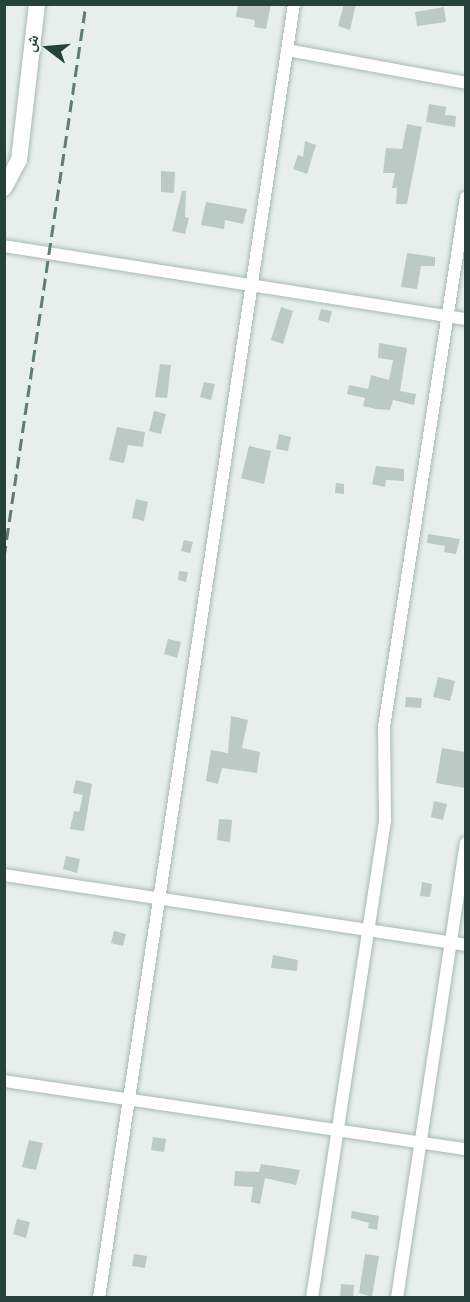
<!DOCTYPE html>
<html>
<head>
<meta charset="utf-8">
<style>
	body { margin:0 }
	#map { position:relative; width:470px; height:1302px; overflow:hidden; background:#e6efeb; font-family:"PT Sans","Noto Naskh Arabic",sans-serif }
	div>[style] { position:absolute }
	.building>* { inset:0; background:#bbcac4 }
	.roads { filter:drop-shadow(0 0 2px #a8b8b2) drop-shadow(0 0 2px #a8b8b2) }
	.street>* { height:12px; margin:-6px; padding:0 6px; transform-origin:6px; border-radius:6px; background:#fff }
	.secondary>* { height:16px; margin:-8px; padding:0 8px; transform-origin:8px; border-radius:8px; background:#fff }
	.rail>* { height:3px; margin-top:-1.5px; transform-origin:0; background:repeating-linear-gradient(90deg,#5f7d75 0 12px,transparent 0 18px) }
	span { translate:-50% -50%; white-space:nowrap; text-align:center; line-height:1.15; -webkit-text-stroke:4.5px #f7fbf9; paint-order:stroke }
	.frame { position:absolute; inset:0; border:6px solid #24423a; pointer-events:none }
	.north { position:absolute; left:18px; top:18px; width:60px; height:60px; -webkit-text-stroke:4px #f7fbf9; paint-order:stroke; rotate:286deg; font-size:16px; font-weight:700; line-height:24px; text-align:center; color:#24423a }
	.north::after { content:''; display:block; margin:auto; width:21px; height:27px; background:#24423a; clip-path:polygon(50% 0,100% 100%,50% 72%,0 100%) }
</style>
</head>
<body>
<div id="map">
	<div class="building">
		<div style="clip-path:polygon(238px 4px,271px 4px,266px 29px,254px 27px,255px 20px,236px 17px)"></div>
		<div style="clip-path:polygon(344px 4px,356px 4px,350px 30px,338px 26px)"></div>
		<div style="clip-path:polygon(444px 7px,446px 22px,417px 26px,415px 12px)"></div>
		<div style="clip-path:polygon(429px 104px,446px 107px,445px 115px,456px 116px,455px 127px,426px 122px)"></div>
		<div style="clip-path:polygon(407px 124px,422px 127px,407px 204px,396px 204px,397px 188px,392px 188px,395px 173px,383px 173px,386px 148px,402px 149px)"></div>
		<div style="clip-path:polygon(305px 141px,316px 145px,307px 174px,293px 169px,298px 155px,303px 157px)"></div>
		<div style="clip-path:polygon(161px 171px,175px 172px,174px 193px,161px 192px)"></div>
		<div style="clip-path:polygon(182px 191px,186px 191px,185px 217px,189px 218px,185px 234px,172px 231px)"></div>
		<div style="clip-path:polygon(206px 202px,247px 209px,243px 224px,225px 220px,224px 229px,201px 225px)"></div>
		<div style="clip-path:polygon(407px 253px,435px 257px,435px 266px,421px 266px,417px 289px,401px 287px)"></div>
		<div style="clip-path:polygon(281px 307px,293px 311px,283px 344px,271px 340px)"></div>
		<div style="clip-path:polygon(321px 309px,332px 311px,329px 323px,318px 320px)"></div>
		<div style="clip-path:polygon(379px 343px,407px 348px,400px 391px,416px 394px,414px 405px,393px 400px,390px 410px,376px 409px,363px 406px,365px 398px,347px 394px,349px 385px,368px 389px,371px 375px,389px 380px,393px 360px,378px 358px)"></div>
		<div style="clip-path:polygon(160px 364px,171px 365px,167px 398px,155px 397px)"></div>
		<div style="clip-path:polygon(204px 382px,215px 384px,211px 400px,200px 397px)"></div>
		<div style="clip-path:polygon(154px 411px,166px 414px,161px 434px,149px 431px)"></div>
		<div style="clip-path:polygon(117px 427px,145px 432px,143px 447px,128px 445px,124px 463px,109px 460px)"></div>
		<div style="clip-path:polygon(279px 434px,291px 437px,288px 451px,276px 449px)"></div>
		<div style="clip-path:polygon(249px 446px,271px 451px,264px 484px,241px 478px)"></div>
		<div style="clip-path:polygon(376px 466px,404px 469px,404px 481px,386px 480px,385px 487px,372px 484px)"></div>
		<div style="clip-path:polygon(336px 483px,344px 484px,344px 494px,335px 493px)"></div>
		<div style="clip-path:polygon(136px 499px,148px 502px,144px 521px,132px 518px)"></div>
		<div style="clip-path:polygon(428px 534px,460px 539px,456px 554px,444px 552px,445px 546px,427px 543px)"></div>
		<div style="clip-path:polygon(184px 540px,193px 542px,190px 553px,181px 551px)"></div>
		<div style="clip-path:polygon(179px 571px,188px 572px,186px 582px,178px 580px)"></div>
		<div style="clip-path:polygon(168px 639px,181px 642px,177px 658px,164px 654px)"></div>
		<div style="clip-path:polygon(438px 677px,455px 681px,450px 701px,433px 697px)"></div>
		<div style="clip-path:polygon(406px 697px,422px 698px,421px 708px,405px 707px)"></div>
		<div style="clip-path:polygon(231px 716px,248px 720px,242px 748px,260px 752px,257px 773px,222px 768px,218px 784px,206px 781px,211px 750px,228px 753px)"></div>
		<div style="clip-path:polygon(442px 748px,465px 752px,465px 788px,436px 783px)"></div>
		<div style="clip-path:polygon(76px 780px,92px 784px,84px 831px,70px 829px,74px 811px,79px 812px,83px 795px,73px 793px)"></div>
		<div style="clip-path:polygon(434px 801px,447px 804px,443px 820px,431px 817px)"></div>
		<div style="clip-path:polygon(219px 819px,232px 820px,230px 842px,217px 840px)"></div>
		<div style="clip-path:polygon(66px 856px,80px 859px,77px 873px,63px 869px)"></div>
		<div style="clip-path:polygon(422px 882px,432px 884px,430px 897px,420px 896px)"></div>
		<div style="clip-path:polygon(114px 931px,126px 934px,123px 946px,111px 943px)"></div>
		<div style="clip-path:polygon(273px 955px,298px 960px,297px 971px,271px 968px)"></div>
		<div style="clip-path:polygon(153px 1137px,166px 1139px,164px 1152px,151px 1150px)"></div>
		<div style="clip-path:polygon(29px 1140px,43px 1143px,36px 1170px,22px 1167px)"></div>
		<div style="clip-path:polygon(261px 1164px,300px 1170px,296px 1185px,265px 1178px,260px 1204px,251px 1202px,253px 1187px,234px 1186px,235px 1171px,259px 1172px)"></div>
		<div style="clip-path:polygon(352px 1211px,379px 1216px,377px 1230px,368px 1228px,369px 1223px,351px 1218px)"></div>
		<div style="clip-path:polygon(17px 1219px,30px 1222px,26px 1238px,13px 1234px)"></div>
		<div style="clip-path:polygon(134px 1254px,147px 1256px,145px 1268px,132px 1266px)"></div>
		<div style="clip-path:polygon(365px 1254px,379px 1256px,372px 1297px,359px 1293px)"></div>
		<div style="clip-path:polygon(341px 1284px,354px 1285px,353px 1298px,340px 1298px)"></div>
	</div>
	<div class="roads">
		<div class="street">
			<div style="left:287px;top:50px;width:182px;rotate:10.4deg"></div>
			<div style="left:4px;top:246px;width:468px;rotate:9deg"></div>
			<div style="left:4px;top:875px;width:467px;rotate:8.6deg"></div>
			<div style="left:4px;top:1081px;width:467px;rotate:8.4deg"></div>
			<div style="left:99px;top:1298px;width:1309px;rotate:-81.43deg"></div>
			<div style="left:312px;top:1298px;width:484px;rotate:-81.3deg"></div>
			<div style="left:385px;top:820px;width:93px;rotate:-90.6deg"></div>
			<div style="left:384px;top:727px;width:536px;rotate:-81.21deg"></div>
			<div style="left:397px;top:1298px;width:460px;rotate:-81.4deg"></div>
		</div>
		<div class="secondary">
			<div style="left:4px;top:188px;width:32px;rotate:-62deg"></div>
			<div style="left:19px;top:160px;width:157px;rotate:-83.4deg"></div>
		</div>
	</div>
	<div class="rail">
		<div style="left:4px;top:557px;width:559px;rotate:-81.57deg"></div>
	</div>
	<div class="frame"></div>
	<div class="north">ش</div>
</div>
</body>
</html>
